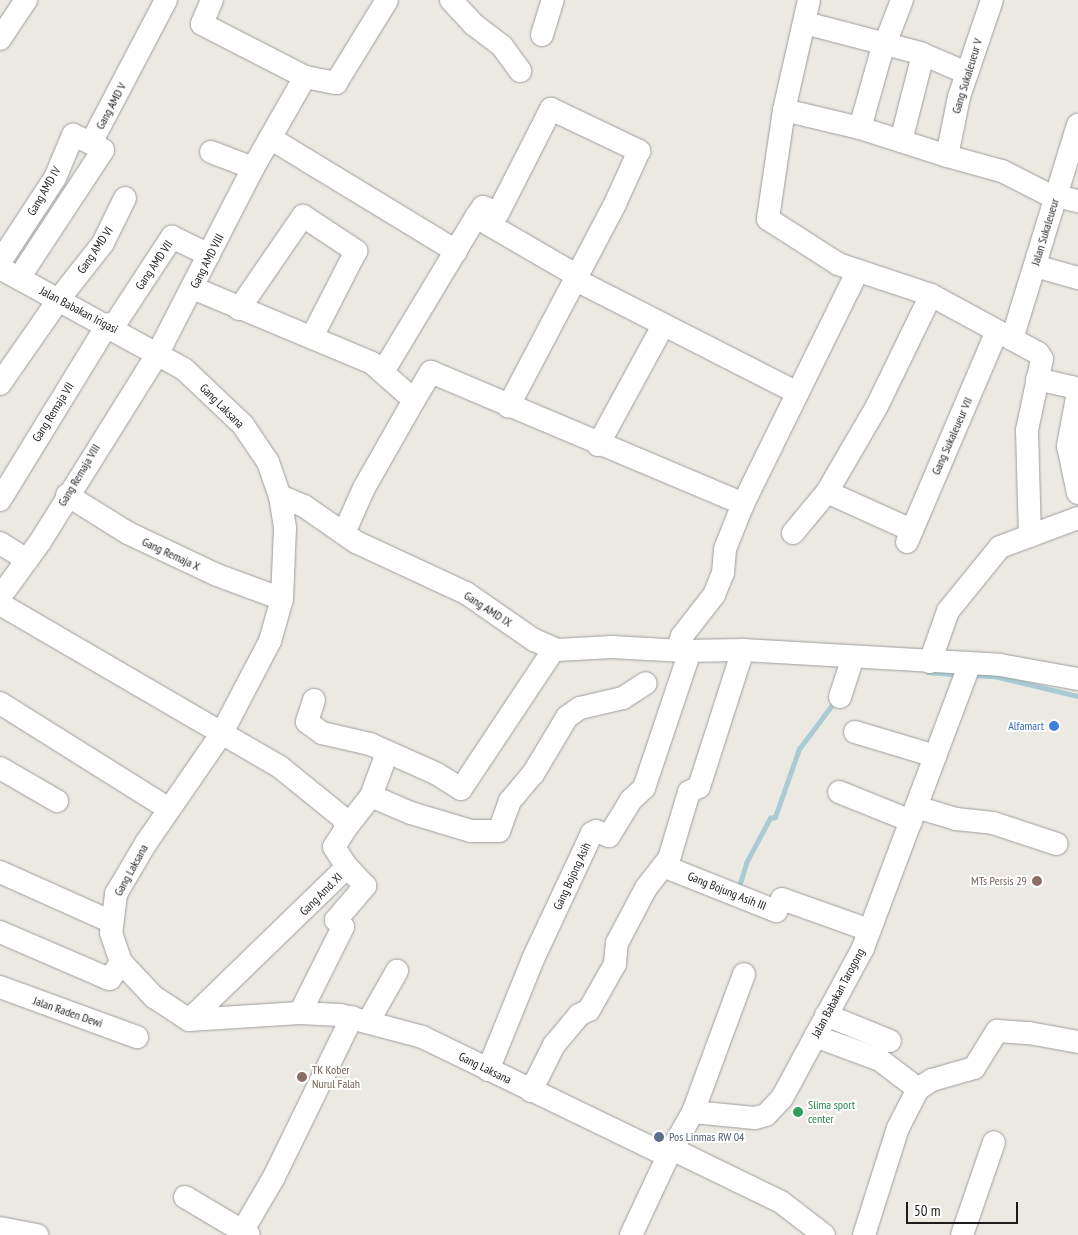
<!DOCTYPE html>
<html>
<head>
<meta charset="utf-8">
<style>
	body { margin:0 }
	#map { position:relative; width:1078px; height:1235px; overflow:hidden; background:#ece9e3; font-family:"PT Sans Narrow",sans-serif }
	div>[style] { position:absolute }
	.stream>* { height:4.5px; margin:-2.25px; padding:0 2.25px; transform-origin:2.25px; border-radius:2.25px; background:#a8cbd4 }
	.roads { filter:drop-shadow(0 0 1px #9d9d9d) drop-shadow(0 0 1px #9d9d9d) }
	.minor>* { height:22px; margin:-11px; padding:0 11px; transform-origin:11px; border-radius:11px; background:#fff }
	.dots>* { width:14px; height:14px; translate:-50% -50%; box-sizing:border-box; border:2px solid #fff; border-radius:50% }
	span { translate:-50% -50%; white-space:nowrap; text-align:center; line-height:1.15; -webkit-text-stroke:4px #fff; paint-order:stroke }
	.street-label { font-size:12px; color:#1c1c1c }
	.shop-label { font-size:12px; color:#366cbe }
	.right { translate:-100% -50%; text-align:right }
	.education-label { font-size:12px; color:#785e54 }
	.left { translate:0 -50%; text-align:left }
	.leisure-label { font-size:12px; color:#27864d }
	.service-label { font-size:12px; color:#4e5e75 }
	.scale { position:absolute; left:906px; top:1202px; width:112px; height:22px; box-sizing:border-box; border:2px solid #1c1c1c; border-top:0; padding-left:6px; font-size:15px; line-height:18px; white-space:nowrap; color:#1c1c1c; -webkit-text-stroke:4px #fff; paint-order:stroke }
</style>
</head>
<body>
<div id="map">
	<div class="stream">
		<div style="left:928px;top:672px;width:32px;rotate:5deg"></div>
		<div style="left:972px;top:675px;width:22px;rotate:3deg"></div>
		<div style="left:994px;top:676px;width:86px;rotate:13.4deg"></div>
		<div style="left:738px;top:890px;width:28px;rotate:-73deg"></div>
		<div style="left:746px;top:863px;width:51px;rotate:-61.9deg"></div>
		<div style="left:770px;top:818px;width:5px;rotate:-11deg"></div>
		<div style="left:775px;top:817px;width:72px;rotate:-70.6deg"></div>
		<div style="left:799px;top:749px;width:60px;rotate:-53.1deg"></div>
	</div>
	<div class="roads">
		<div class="minor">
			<div style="left:212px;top:0;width:26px;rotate:113deg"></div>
			<div style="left:202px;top:24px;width:116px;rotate:27.2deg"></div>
			<div style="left:451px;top:0;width:33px;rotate:47deg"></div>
			<div style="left:473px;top:24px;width:36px;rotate:37deg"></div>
			<div style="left:502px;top:46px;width:31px;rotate:54deg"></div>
			<div style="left:809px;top:0;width:113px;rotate:102.8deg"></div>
			<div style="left:784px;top:110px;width:110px;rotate:98.4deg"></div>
			<div style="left:768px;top:219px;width:83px;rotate:32.7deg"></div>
			<div style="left:838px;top:264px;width:98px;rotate:18.4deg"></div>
			<div style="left:931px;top:295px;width:122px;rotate:28.5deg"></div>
			<div style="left:1038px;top:353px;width:7px;rotate:56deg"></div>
			<div style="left:1042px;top:359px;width:73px;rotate:101.9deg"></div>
			<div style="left:1027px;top:430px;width:106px;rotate:88.4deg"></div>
			<div style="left:992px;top:0;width:102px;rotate:108.8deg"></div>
			<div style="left:959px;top:97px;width:60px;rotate:101.5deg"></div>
			<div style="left:947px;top:156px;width:57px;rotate:15.3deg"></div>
			<div style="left:1002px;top:171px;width:59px;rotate:27deg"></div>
			<div style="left:805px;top:23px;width:119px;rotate:14.6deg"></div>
			<div style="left:920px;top:53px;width:51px;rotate:23.1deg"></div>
			<div style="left:542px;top:35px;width:37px;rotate:-73deg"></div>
			<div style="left:0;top:39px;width:47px;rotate:-56.3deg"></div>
			<div style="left:784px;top:110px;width:78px;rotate:13.3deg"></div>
			<div style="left:860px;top:128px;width:74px;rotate:-74.3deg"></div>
			<div style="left:880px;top:57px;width:61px;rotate:-68.9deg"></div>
			<div style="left:860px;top:128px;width:91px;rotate:17.8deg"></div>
			<div style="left:270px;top:138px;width:218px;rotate:31.3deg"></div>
			<div style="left:901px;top:141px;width:89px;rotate:-75.7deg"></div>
			<div style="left:211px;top:152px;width:45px;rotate:20.9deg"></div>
			<div style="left:1056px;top:196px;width:23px;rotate:13deg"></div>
			<div style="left:476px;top:217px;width:12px;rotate:-55deg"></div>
			<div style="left:483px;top:207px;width:16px;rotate:22deg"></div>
			<div style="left:498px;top:213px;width:117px;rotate:-63deg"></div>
			<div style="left:551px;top:109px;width:98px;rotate:25.5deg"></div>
			<div style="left:639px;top:151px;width:58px;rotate:114.4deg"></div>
			<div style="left:615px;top:204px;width:229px;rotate:117.8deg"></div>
			<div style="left:0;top:262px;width:100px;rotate:-56.8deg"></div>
			<div style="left:55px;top:178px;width:47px;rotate:-67.3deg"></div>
			<div style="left:73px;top:135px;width:20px;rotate:24deg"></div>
			<div style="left:1035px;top:266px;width:45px;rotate:15.6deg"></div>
			<div style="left:0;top:268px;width:210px;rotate:28.8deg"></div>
			<div style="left:184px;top:369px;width:81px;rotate:43.5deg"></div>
			<div style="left:243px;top:425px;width:45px;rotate:56deg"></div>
			<div style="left:268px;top:462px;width:36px;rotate:71deg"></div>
			<div style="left:280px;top:496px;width:32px;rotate:81deg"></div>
			<div style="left:285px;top:528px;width:71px;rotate:92.4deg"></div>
			<div style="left:282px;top:599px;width:44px;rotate:105.9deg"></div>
			<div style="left:270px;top:641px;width:104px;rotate:117.6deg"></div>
			<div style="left:222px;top:733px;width:134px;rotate:124.6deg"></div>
			<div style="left:146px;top:843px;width:59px;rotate:120.5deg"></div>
			<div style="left:116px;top:894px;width:39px;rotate:97deg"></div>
			<div style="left:111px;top:933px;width:31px;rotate:71deg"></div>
			<div style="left:121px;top:962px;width:48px;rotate:46.7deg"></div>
			<div style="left:154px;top:997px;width:42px;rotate:33.3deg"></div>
			<div style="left:189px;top:1020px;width:111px;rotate:-3.6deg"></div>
			<div style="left:300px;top:1013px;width:40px;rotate:2.9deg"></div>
			<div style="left:340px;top:1015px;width:85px;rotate:15deg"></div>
			<div style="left:422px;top:1037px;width:273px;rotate:25.8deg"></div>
			<div style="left:19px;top:278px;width:153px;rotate:-56.7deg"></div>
			<div style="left:103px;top:150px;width:14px;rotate:-150deg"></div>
			<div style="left:91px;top:143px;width:161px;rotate:-62.3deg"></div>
			<div style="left:574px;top:279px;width:251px;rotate:27deg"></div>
			<div style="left:193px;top:288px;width:194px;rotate:22.7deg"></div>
			<div style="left:372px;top:363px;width:56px;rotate:41.4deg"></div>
			<div style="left:414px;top:400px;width:101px;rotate:119.6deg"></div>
			<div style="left:364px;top:488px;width:49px;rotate:114deg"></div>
			<div style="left:239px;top:309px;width:113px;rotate:-55.5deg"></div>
			<div style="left:303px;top:216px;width:64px;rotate:33.4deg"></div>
			<div style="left:356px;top:251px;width:97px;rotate:117.1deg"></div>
			<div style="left:113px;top:327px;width:108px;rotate:-56.8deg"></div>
			<div style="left:172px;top:237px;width:41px;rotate:25.9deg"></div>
			<div style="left:1012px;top:339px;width:224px;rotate:-72.9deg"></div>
			<div style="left:384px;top:370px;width:179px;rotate:-59deg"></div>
			<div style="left:476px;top:217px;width:116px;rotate:30.1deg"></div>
			<div style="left:1037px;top:379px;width:36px;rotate:13deg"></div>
			<div style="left:1072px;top:387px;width:8px;rotate:40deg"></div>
			<div style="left:1078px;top:392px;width:55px;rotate:100.5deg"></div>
			<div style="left:1068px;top:446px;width:48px;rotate:78deg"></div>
			<div style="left:0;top:384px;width:103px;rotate:-55.2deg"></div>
			<div style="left:59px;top:299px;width:71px;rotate:-51.8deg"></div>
			<div style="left:103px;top:243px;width:50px;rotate:-63.9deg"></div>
			<div style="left:414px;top:400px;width:33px;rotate:-59deg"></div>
			<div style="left:431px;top:372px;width:339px;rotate:22.9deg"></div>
			<div style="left:598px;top:445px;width:136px;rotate:-61.4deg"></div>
			<div style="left:827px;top:492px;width:92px;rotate:24.3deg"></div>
			<div style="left:67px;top:495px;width:72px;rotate:31.9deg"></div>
			<div style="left:128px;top:533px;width:98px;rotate:25.3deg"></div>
			<div style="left:217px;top:575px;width:69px;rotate:20.3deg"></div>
			<div style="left:280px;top:496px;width:26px;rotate:23deg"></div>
			<div style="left:304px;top:506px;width:63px;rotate:34.7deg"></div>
			<div style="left:356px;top:542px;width:121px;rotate:24.9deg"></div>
			<div style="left:466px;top:593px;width:83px;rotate:34.7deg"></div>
			<div style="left:534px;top:640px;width:25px;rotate:23deg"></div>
			<div style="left:557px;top:650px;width:55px;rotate:-3.1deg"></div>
			<div style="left:612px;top:647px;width:71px;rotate:3.2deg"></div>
			<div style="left:683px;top:651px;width:60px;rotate:-1deg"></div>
			<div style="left:743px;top:650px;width:257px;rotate:3.3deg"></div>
			<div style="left:1000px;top:665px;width:79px;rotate:10.2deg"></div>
			<div style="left:0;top:500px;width:206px;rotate:-58.5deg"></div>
			<div style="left:793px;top:533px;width:53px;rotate:-50.3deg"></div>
			<div style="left:827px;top:492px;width:99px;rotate:-59.8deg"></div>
			<div style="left:877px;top:406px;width:123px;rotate:-64.1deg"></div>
			<div style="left:907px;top:542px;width:229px;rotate:-66.9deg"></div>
			<div style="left:0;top:543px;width:32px;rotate:32deg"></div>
			<div style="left:0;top:597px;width:68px;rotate:-54deg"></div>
			<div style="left:40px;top:542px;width:223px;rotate:-58deg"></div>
			<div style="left:158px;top:353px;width:208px;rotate:-62.8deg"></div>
			<div style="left:253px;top:168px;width:105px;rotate:-60.3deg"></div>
			<div style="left:305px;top:77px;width:32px;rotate:11deg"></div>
			<div style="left:336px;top:83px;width:97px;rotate:-58.4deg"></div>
			<div style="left:0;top:604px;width:324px;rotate:30.2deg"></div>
			<div style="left:280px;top:767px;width:81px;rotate:39deg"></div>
			<div style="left:343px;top:818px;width:10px;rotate:73deg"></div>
			<div style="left:346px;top:828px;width:22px;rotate:122deg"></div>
			<div style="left:334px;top:847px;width:24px;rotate:57deg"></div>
			<div style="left:347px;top:867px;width:220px;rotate:135.9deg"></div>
			<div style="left:677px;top:650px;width:15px;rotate:-70deg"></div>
			<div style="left:682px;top:636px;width:52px;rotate:-52deg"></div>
			<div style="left:714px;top:595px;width:24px;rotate:-68deg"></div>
			<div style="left:723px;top:573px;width:24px;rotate:-85deg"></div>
			<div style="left:725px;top:549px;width:48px;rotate:-68.2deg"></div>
			<div style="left:743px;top:504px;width:258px;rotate:-63.8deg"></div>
			<div style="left:930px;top:662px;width:54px;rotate:-70.6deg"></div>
			<div style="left:948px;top:611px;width:82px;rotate:-50.9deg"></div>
			<div style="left:1000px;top:547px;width:83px;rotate:-20.4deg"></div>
			<div style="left:840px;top:697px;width:42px;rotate:-72deg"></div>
			<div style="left:314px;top:700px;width:23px;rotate:108deg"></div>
			<div style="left:307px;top:722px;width:19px;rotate:36deg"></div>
			<div style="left:322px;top:733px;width:49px;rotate:12.9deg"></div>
			<div style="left:370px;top:744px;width:73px;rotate:24.1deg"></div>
			<div style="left:437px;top:774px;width:28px;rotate:32deg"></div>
			<div style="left:461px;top:789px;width:168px;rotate:-56.4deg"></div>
			<div style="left:0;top:703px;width:199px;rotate:32.1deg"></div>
			<div style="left:855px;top:732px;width:84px;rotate:16.7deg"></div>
			<div style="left:0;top:768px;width:66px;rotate:30.1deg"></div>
			<div style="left:839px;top:792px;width:78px;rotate:21.9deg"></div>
			<div style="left:371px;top:796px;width:43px;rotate:23deg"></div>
			<div style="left:411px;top:813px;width:63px;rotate:16.7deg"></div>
			<div style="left:471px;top:831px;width:28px"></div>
			<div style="left:499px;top:831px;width:32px;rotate:-70deg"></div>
			<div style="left:510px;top:801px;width:35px;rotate:-50deg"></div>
			<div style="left:533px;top:774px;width:66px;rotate:-59.2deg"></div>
			<div style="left:567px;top:717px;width:16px;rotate:-35deg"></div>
			<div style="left:580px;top:708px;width:44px;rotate:-13.1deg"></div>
			<div style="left:623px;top:698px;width:27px;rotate:-33deg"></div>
			<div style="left:916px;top:807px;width:42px;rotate:16.7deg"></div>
			<div style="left:956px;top:819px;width:37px;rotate:6deg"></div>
			<div style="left:993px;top:823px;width:67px;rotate:18.2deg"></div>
			<div style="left:346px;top:828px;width:41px;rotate:-52deg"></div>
			<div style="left:371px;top:796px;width:46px;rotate:-69.6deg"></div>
			<div style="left:663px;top:866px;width:122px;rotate:21.7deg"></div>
			<div style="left:776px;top:911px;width:13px;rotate:-63deg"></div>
			<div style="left:782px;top:899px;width:92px;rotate:19.6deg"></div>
			<div style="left:0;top:872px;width:123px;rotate:24.1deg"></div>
			<div style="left:0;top:932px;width:116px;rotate:23.3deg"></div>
			<div style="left:107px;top:978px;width:3px;rotate:18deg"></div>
			<div style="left:110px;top:979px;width:20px;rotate:-57deg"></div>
			<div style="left:0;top:987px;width:146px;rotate:20.1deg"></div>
			<div style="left:300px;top:1013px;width:96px;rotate:-63.4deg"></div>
			<div style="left:343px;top:927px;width:10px;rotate:-135deg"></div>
			<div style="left:336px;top:920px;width:45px;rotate:-49.5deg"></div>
			<div style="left:365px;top:886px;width:26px;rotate:-133deg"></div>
			<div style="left:826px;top:1015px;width:69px;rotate:22.1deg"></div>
			<div style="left:368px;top:1022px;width:59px;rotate:-60.4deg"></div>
			<div style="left:815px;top:1036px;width:69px;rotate:20.3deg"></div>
			<div style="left:880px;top:1060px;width:48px;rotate:37.3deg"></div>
			<div style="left:488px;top:1070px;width:120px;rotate:-67.9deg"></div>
			<div style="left:533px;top:959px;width:139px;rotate:-64.9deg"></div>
			<div style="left:592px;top:833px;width:4px;rotate:-27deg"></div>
			<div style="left:596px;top:831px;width:14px;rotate:21deg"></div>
			<div style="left:609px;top:836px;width:42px;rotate:-58.6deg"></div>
			<div style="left:631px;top:800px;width:18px;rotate:-43deg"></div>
			<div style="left:644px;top:788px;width:145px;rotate:-71.4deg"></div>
			<div style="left:531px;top:1091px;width:51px;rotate:-63.4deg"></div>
			<div style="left:554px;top:1045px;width:39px;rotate:-50deg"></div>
			<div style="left:579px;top:1015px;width:11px;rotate:-27deg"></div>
			<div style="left:589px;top:1010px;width:53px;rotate:-60.5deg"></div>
			<div style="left:615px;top:964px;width:21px;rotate:-85deg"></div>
			<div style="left:617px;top:943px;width:62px;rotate:-62.2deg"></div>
			<div style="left:646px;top:888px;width:37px;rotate:-52deg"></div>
			<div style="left:669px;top:859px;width:70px;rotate:-73.4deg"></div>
			<div style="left:689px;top:792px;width:11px;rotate:-27deg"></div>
			<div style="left:699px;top:787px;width:144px;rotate:-72.2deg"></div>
			<div style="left:693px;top:1112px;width:147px;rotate:-69.7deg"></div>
			<div style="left:672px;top:1149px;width:121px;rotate:25.9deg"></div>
			<div style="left:781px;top:1202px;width:54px;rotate:37.5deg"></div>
			<div style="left:185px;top:1197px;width:74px;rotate:30.7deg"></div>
			<div style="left:0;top:1228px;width:38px;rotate:11deg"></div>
			<div style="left:243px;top:1230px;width:61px;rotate:-59.7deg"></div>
			<div style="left:274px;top:1177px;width:178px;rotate:-64deg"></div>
			<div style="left:631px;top:1235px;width:87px;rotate:-64.9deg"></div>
			<div style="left:668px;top:1156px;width:51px;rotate:-60.4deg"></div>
			<div style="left:693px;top:1112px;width:62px;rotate:5.5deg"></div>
			<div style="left:755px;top:1118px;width:11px;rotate:-15deg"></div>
			<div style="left:766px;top:1115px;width:23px;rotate:-47deg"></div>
			<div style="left:782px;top:1098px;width:170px;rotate:-61.6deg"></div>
			<div style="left:863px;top:948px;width:303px;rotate:-69.4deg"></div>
			<div style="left:864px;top:1235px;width:112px;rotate:-72.4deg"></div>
			<div style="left:898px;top:1128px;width:44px;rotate:-62.9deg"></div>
			<div style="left:918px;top:1089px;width:17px;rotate:-33deg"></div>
			<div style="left:932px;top:1080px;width:44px;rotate:-15.9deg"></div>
			<div style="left:974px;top:1068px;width:44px;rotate:-58.1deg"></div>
			<div style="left:997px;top:1031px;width:32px;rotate:4deg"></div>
			<div style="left:1029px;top:1033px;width:50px;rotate:10.4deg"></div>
			<div style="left:962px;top:1235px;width:98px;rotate:-71deg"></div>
		</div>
	</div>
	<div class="dots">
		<div style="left:1054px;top:726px;background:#3f7fe0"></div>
		<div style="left:1037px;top:881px;background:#8d6e63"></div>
		<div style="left:302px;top:1077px;background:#8d6e63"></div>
		<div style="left:798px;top:1112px;background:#2e9e5b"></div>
		<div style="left:659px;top:1137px;background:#5c6f8a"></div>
	</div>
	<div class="street-label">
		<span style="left:967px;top:76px;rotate:-73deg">Gang Sukaleueur V</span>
		<span style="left:111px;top:106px;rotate:-62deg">Gang AMD V</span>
		<span style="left:44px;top:191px;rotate:-60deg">Gang AMD IV</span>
		<span style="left:1045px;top:232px;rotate:-73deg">Jalan Sukaleueur</span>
		<span style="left:95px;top:250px;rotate:-56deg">Gang AMD VI</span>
		<span style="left:207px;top:261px;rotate:-63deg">Gang AMD VIII</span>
		<span style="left:154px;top:265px;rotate:-56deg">Gang AMD VII</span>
		<span style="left:79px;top:310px;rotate:28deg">Jalan Babakan Irigasi</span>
		<span style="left:222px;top:406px;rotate:45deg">Gang Laksana</span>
		<span style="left:53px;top:412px;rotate:-58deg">Gang Remaja VII</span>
		<span style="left:952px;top:436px;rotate:-66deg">Gang Sukaleueur VII</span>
		<span style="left:79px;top:475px;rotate:-59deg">Gang Remaja VIII</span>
		<span style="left:171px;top:554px;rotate:25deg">Gang Remaja X</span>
		<span style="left:488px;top:609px;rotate:33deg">Gang AMD IX</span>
		<span style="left:131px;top:870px;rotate:-61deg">Gang Laksana</span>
		<span style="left:572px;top:876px;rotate:-65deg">Gang Bojong Asih</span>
		<span style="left:727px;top:891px;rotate:22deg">Gang Bojung Asih III</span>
		<span style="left:321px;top:894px;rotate:-45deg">Gang Amd. XI</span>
		<span style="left:838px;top:993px;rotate:-62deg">Jalan Babakan Tarogong</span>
		<span style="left:68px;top:1012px;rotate:19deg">Jalan Raden Dewi</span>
		<span style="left:485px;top:1068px;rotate:26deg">Gang Laksana</span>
	</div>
	<div class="shop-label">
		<span class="right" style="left:1044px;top:726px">Alfamart</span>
	</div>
	<div class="education-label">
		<span class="right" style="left:1027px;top:881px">MTs Persis 29</span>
		<span class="left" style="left:312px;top:1077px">TK Kober<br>Nurul Falah</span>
	</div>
	<div class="leisure-label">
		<span class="left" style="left:808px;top:1112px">Slima sport<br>center</span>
	</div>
	<div class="service-label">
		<span class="left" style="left:669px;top:1137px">Pos Linmas RW 04</span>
	</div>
	<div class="scale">50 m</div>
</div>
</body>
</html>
